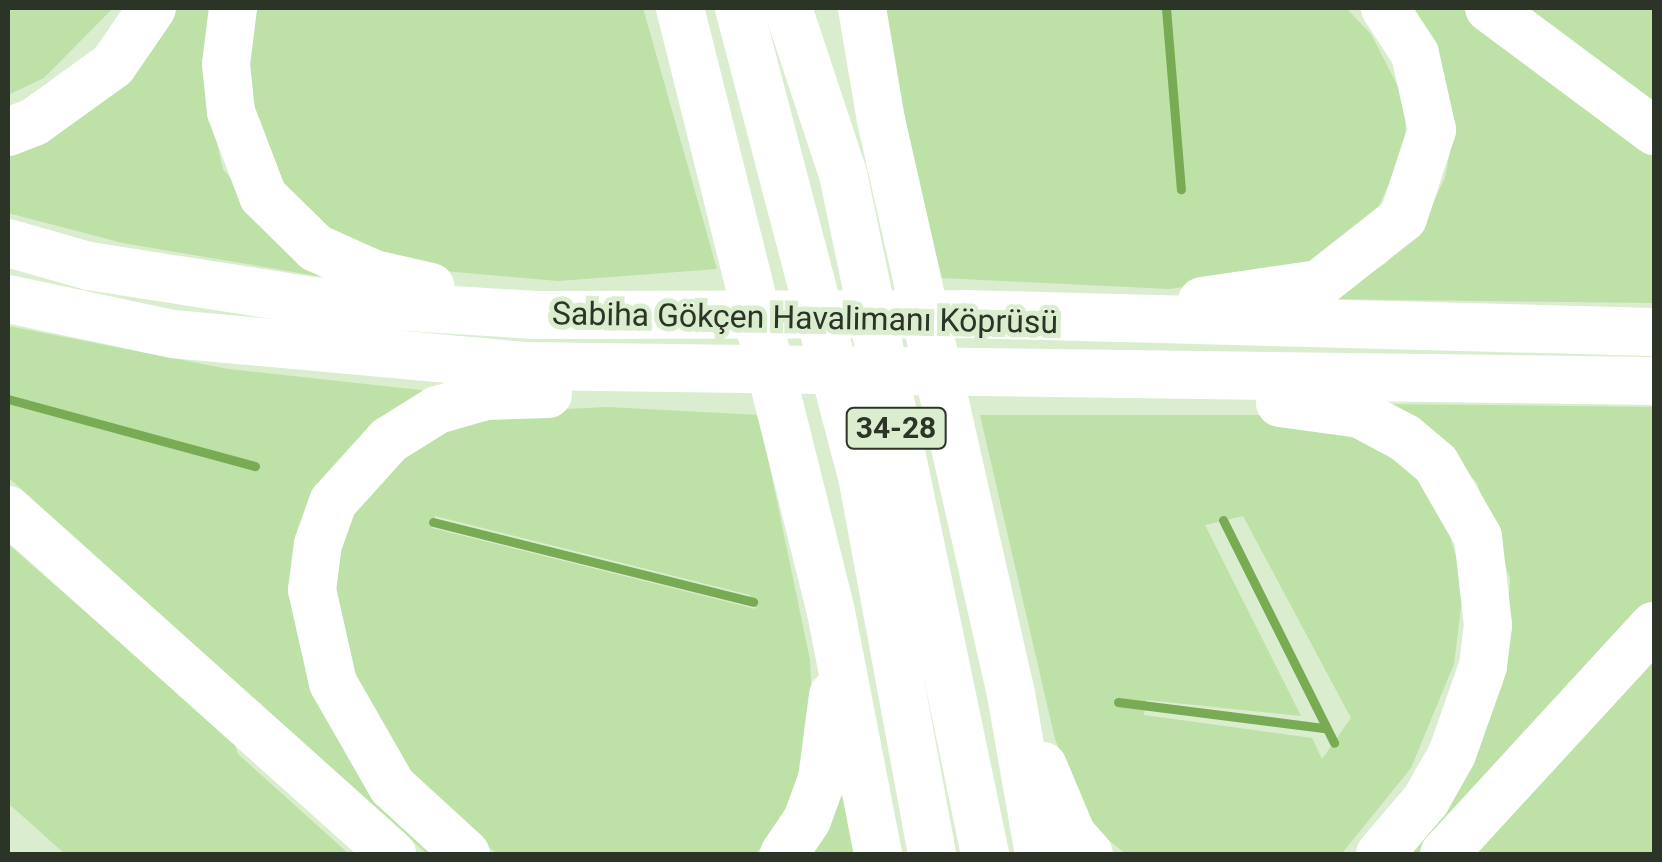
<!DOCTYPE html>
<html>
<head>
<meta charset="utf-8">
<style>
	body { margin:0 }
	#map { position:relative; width:1662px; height:862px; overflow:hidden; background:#daedce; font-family:Roboto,sans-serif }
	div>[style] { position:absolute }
	.green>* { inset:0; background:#bde1a6 }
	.stream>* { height:9px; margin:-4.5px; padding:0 4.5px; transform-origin:4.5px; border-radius:4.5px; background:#79aa54 }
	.highway>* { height:48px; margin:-24px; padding:0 24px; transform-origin:24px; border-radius:24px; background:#fff }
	span { translate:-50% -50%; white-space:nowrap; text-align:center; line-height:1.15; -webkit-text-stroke:10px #daedce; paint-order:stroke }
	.shield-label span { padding:2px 8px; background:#daedce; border:2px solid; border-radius:8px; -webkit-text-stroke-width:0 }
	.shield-label { font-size:30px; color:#2c3428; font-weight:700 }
	.street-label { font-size:32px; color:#2c3428 }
	.frame { position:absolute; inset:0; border:10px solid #2c3428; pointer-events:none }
</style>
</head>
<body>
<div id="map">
	<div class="green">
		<div style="clip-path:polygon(8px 8px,113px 8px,44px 78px,8px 95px)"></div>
		<div style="clip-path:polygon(174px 8px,214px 8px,209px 110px,223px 169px,270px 229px,323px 277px,123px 243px,8px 213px,8px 153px)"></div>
		<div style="clip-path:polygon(252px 8px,643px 8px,717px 269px,558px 281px,444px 271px,351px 248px,298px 214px,253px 149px,242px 57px)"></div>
		<div style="clip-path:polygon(881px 8px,1346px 8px,1371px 34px,1406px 102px,1405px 148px,1373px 219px,1313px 270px,1169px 289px,942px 278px,893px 92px)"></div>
		<div style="clip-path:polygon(1412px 8px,1469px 8px,1654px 147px,1654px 303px,1329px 299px,1386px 263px,1427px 217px,1445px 177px,1454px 131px,1443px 75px)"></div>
		<div style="clip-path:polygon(1518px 8px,1654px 8px,1654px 112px)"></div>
		<div style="clip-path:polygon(8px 326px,228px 369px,438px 392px,295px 584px,443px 854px,427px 854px,8px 477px)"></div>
		<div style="clip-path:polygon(1380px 404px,1654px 407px,1654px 603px,1427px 854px,1412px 854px,1461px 786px,1503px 684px,1510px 579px,1477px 483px,1433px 433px)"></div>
		<div style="clip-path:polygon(evenodd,607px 407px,759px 415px,810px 660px,814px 748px,782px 825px,755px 854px,498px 854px,444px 817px,396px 764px,349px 681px,330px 554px,369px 473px,441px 423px,486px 413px,607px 407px,435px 516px,750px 595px,756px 609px,432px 528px,435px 516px)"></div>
		<div style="clip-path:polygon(evenodd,980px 415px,1285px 415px,1342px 427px,1393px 451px,1440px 504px,1464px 583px,1454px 664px,1411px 768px,1343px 852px,1126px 854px,1092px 827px,1055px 739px,980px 415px,1243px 516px,1351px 718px,1322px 759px,1312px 738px,1144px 715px,1146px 700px,1301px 716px,1205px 525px,1243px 516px)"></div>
		<div style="clip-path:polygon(8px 544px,234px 742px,238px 754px,349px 854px,65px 854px,8px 803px)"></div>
		<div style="clip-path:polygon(1654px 650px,1654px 854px,1467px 854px)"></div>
		<div style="clip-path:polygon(845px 773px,854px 854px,807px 854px)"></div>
	</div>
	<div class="stream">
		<div style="left:1166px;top:8px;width:182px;rotate:85.3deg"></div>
		<div style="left:8px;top:399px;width:256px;rotate:15.2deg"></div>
		<div style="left:1223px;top:520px;width:249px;rotate:63.5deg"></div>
		<div style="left:433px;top:522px;width:330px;rotate:14deg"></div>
		<div style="left:1118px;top:702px;width:209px;rotate:7.2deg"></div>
	</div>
	<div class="highway">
		<div style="left:233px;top:8px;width:56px;rotate:97.1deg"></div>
		<div style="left:226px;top:64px;width:48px;rotate:84.1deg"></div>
		<div style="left:231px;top:112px;width:90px;rotate:69.1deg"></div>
		<div style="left:263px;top:196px;width:74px;rotate:44.5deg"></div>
		<div style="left:316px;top:248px;width:64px;rotate:24.1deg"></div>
		<div style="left:374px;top:274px;width:58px;rotate:12.8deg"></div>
		<div style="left:680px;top:8px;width:623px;rotate:75.96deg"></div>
		<div style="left:831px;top:612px;width:247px;rotate:79deg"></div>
		<div style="left:739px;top:8px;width:484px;rotate:75.3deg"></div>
		<div style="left:862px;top:476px;width:384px;rotate:79.5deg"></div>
		<div style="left:788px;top:8px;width:175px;rotate:71.7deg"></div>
		<div style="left:843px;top:174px;width:695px;rotate:78.2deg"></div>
		<div style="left:862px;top:8px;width:114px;rotate:80.4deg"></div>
		<div style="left:881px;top:120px;width:589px;rotate:77.24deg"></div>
		<div style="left:1011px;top:694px;width:162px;rotate:80.1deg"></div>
		<div style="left:1489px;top:8px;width:206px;rotate:36.7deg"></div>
		<div style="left:8px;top:132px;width:28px;rotate:-21deg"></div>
		<div style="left:34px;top:122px;width:97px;rotate:-35.8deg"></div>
		<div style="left:113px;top:65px;width:69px;rotate:-55.6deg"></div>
		<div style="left:8px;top:243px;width:84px;rotate:15.9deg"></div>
		<div style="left:89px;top:266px;width:226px;rotate:8.9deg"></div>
		<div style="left:312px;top:301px;width:224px;rotate:3.6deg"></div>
		<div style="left:536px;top:315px;width:428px;rotate:-0.1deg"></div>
		<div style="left:964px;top:314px;width:690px;rotate:1.49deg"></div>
		<div style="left:8px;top:299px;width:169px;rotate:12deg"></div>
		<div style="left:173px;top:334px;width:353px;rotate:5.2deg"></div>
		<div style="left:525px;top:366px;width:1129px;rotate:0.76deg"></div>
		<div style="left:1202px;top:301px;width:118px;rotate:-8.3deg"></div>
		<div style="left:1319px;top:284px;width:107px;rotate:-38.2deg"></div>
		<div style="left:1403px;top:218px;width:93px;rotate:-71.8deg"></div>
		<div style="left:1432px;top:130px;width:78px;rotate:-102.6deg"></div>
		<div style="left:1415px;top:54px;width:55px;rotate:-123.1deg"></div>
		<div style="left:1280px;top:403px;width:81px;rotate:7.8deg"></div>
		<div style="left:1360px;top:414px;width:51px;rotate:28.1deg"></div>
		<div style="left:1405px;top:438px;width:40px;rotate:40deg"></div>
		<div style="left:1436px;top:464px;width:84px;rotate:60.1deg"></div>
		<div style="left:1478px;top:537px;width:89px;rotate:83.5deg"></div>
		<div style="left:1488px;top:625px;width:41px;rotate:97deg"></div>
		<div style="left:1483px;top:666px;width:93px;rotate:109.4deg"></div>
		<div style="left:1452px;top:754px;width:53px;rotate:119.5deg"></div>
		<div style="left:1426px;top:800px;width:71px;rotate:130.4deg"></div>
		<div style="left:8px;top:510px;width:516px;rotate:41.86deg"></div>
		<div style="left:1043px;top:766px;width:75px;rotate:67.2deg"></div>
		<div style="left:1072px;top:835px;width:25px;rotate:48deg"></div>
		<div style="left:466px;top:854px;width:100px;rotate:-137.4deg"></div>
		<div style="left:392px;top:786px;width:119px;rotate:-119.8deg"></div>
		<div style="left:333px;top:683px;width:95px;rotate:-102.7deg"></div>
		<div style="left:312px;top:590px;width:46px;rotate:-82.6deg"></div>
		<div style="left:318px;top:544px;width:45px;rotate:-70.3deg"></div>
		<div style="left:333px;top:502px;width:84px;rotate:-47.9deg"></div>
		<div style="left:389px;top:440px;width:57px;rotate:-32deg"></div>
		<div style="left:437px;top:410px;width:51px;rotate:-15.9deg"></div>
		<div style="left:486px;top:396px;width:62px;rotate:-1.8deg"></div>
		<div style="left:784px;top:854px;width:41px;rotate:-55.9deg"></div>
		<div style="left:807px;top:820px;width:44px;rotate:-69.9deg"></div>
		<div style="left:822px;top:779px;width:85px;rotate:-82.5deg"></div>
		<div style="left:1444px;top:854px;width:310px;rotate:-47.4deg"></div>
	</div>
	<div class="shield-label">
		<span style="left:896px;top:428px">34-28</span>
	</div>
	<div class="street-label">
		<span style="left:805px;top:318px;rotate:1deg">Sabiha Gökçen Havalimanı Köprüsü</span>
	</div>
	<div class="frame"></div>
</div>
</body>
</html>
